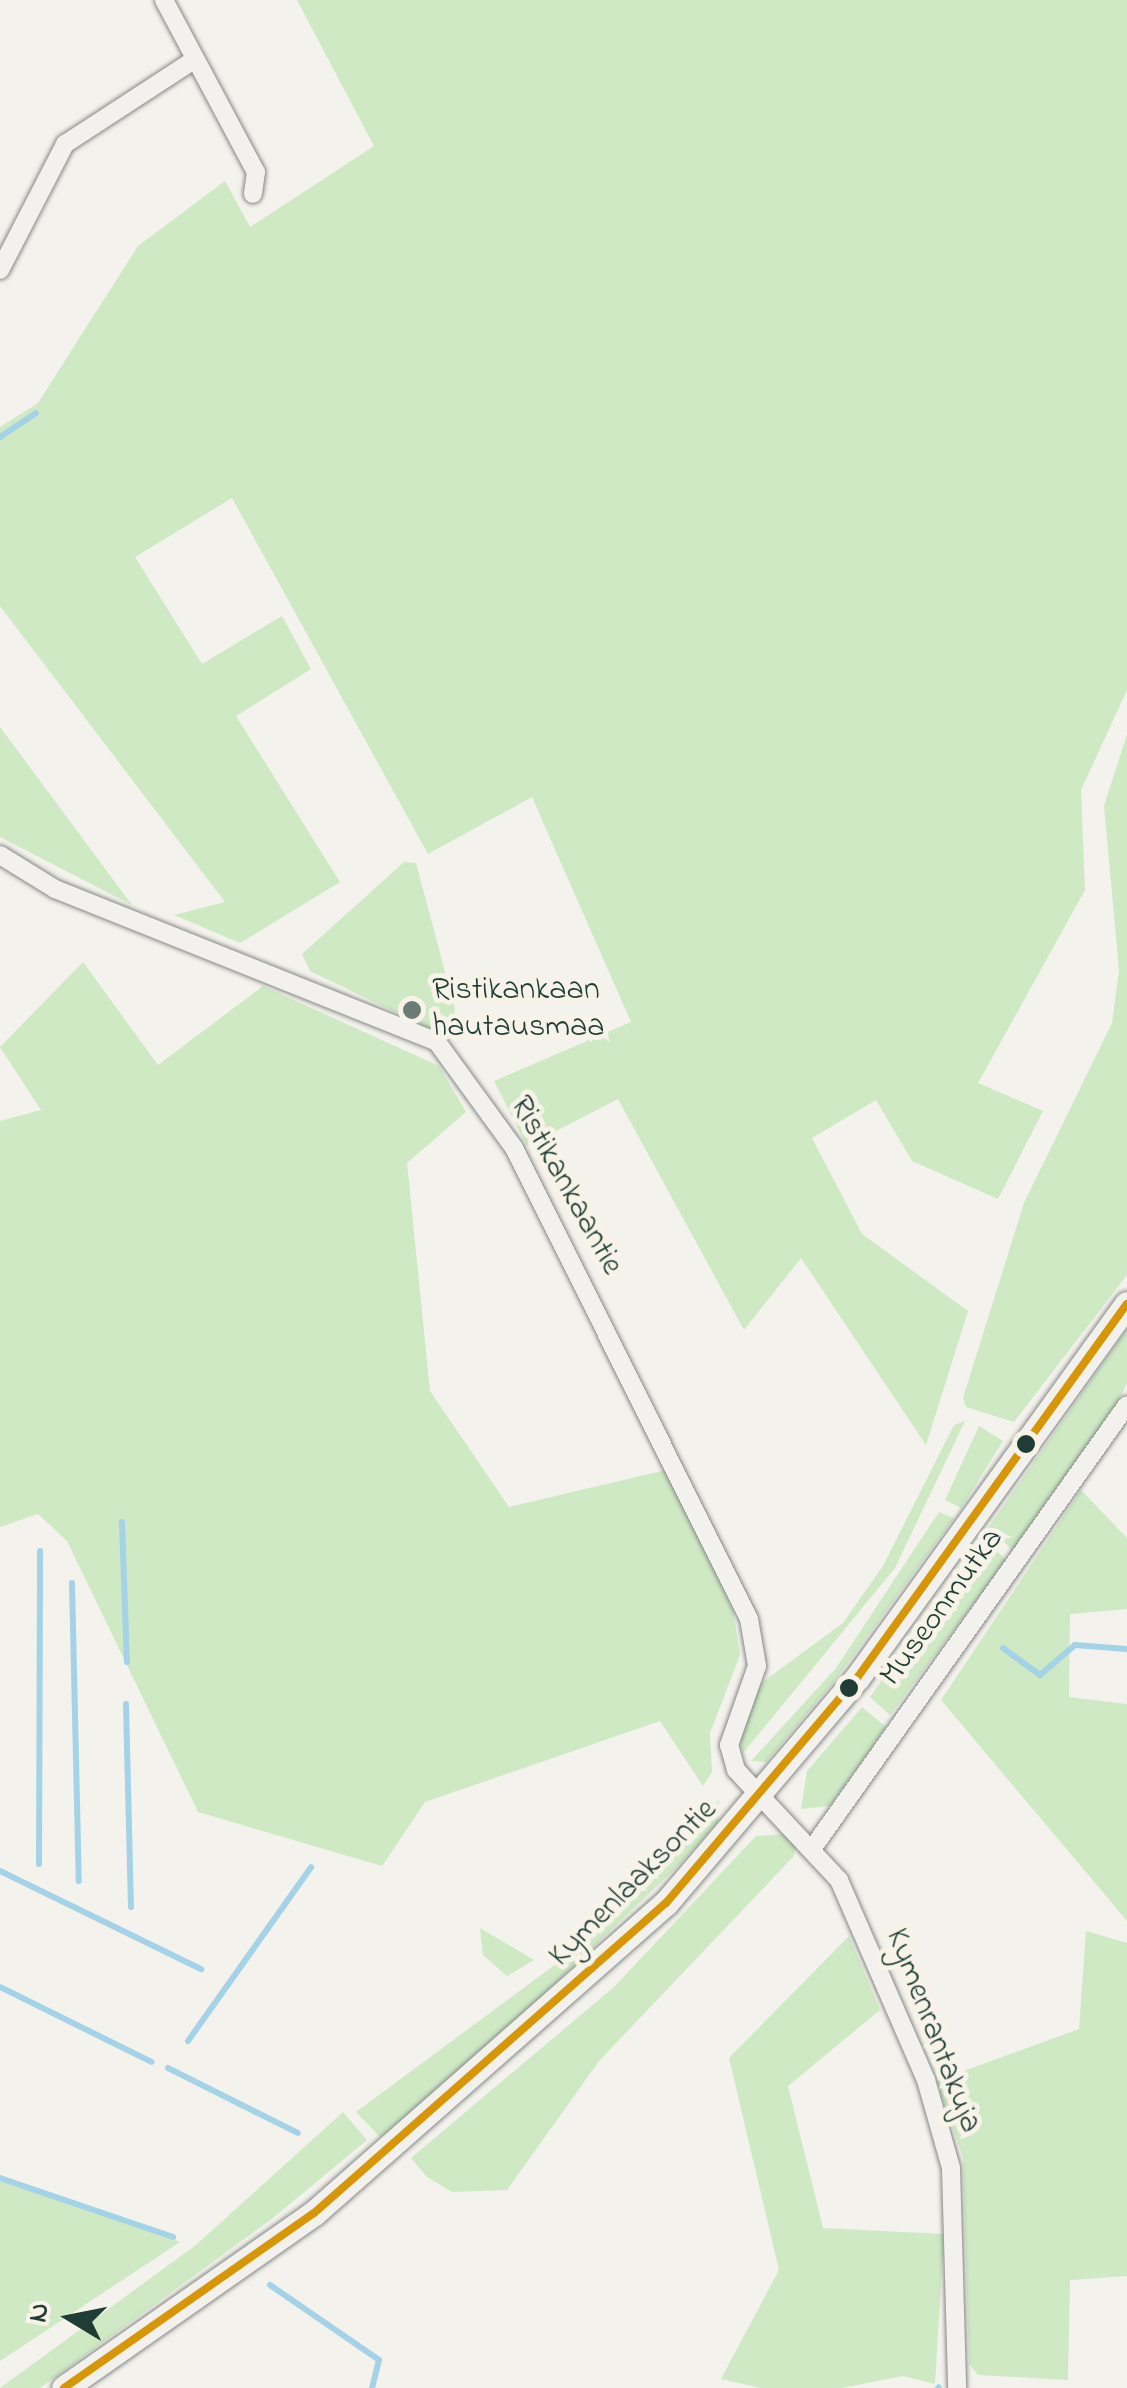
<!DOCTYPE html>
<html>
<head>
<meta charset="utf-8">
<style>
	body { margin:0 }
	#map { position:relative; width:1127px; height:2388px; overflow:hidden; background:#f4f2ec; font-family:"Indie Flower",sans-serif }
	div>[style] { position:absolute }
	.green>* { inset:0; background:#cee9c4 }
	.stream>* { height:6px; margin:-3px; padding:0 3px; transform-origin:3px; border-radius:3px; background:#a4d2e6 }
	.roads { filter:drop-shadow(0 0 2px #848985) drop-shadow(0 0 2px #848985) }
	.street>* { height:18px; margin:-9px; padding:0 9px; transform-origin:9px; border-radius:9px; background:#f2f1ed }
	.secondary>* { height:25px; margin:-12.5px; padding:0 12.5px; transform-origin:12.5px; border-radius:12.5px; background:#f2f1ed }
	.bus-1>* { height:8px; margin:-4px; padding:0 4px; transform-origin:4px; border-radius:4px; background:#d79608 }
	.dots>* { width:28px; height:28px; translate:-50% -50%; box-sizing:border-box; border:5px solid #f7f3e8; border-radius:50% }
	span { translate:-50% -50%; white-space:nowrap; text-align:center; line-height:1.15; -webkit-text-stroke:10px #f7f3e8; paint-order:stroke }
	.poi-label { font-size:32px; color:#1f3d34 }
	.left { translate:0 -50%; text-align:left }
	.street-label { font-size:32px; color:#1f3d34 }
	.north { position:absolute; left:20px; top:2268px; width:100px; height:100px; -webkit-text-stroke:8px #f7f3e8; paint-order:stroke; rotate:280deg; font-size:28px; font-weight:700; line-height:40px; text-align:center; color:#1f3d34 }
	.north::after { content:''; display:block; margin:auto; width:35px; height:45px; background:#1f3d34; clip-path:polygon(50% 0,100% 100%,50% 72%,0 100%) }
</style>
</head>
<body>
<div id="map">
	<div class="green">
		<div style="clip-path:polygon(297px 0,1127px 0,1127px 690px,1081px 790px,1085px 890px,978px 1083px,1043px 1111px,998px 1199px,912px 1161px,876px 1100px,812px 1138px,862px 1234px,968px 1311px,926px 1445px,801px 1258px,744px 1330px,618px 1099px,527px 1146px,494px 1081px,631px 1022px,532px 797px,428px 854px,232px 498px,135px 557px,202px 664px,282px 616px,311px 669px,236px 716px,340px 882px,240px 943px,174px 915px,225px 902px,0 606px,0 427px,38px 403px,138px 246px,225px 181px,250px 227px,374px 146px)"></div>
		<div style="clip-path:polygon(0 727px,132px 905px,0 837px)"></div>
		<div style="clip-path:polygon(1127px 734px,1127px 1275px,1014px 1422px,966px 1407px,963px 1398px,1024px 1203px,1112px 1023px,1119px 970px,1104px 806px)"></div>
		<div style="clip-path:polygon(404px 862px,416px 863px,455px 1009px,453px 1040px,310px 971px,302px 954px)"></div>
		<div style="clip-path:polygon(83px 962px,158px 1065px,263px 986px,439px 1066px,466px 1112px,407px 1163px,430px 1391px,509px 1507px,666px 1470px,733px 1610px,740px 1655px,710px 1733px,712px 1772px,703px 1786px,660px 1721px,425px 1802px,382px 1866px,198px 1812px,67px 1541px,38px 1514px,0 1527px,0 1121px,41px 1110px,0 1047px)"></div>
		<div style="clip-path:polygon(1127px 1329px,1127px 1383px,1109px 1419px,1013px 1551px,991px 1529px,984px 1538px,1006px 1560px,890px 1715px,870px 1697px)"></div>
		<div style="clip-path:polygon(965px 1421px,895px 1568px,743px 1753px,738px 1727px,760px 1684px,843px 1623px,883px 1566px,954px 1425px)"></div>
		<div style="clip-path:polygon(979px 1426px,1003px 1441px,961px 1508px,945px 1500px)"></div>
		<div style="clip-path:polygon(1081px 1490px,1127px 1538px,1127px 1609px,1070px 1614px,1069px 1697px,1127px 1704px,1127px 1921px,941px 1700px)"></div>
		<div style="clip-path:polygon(939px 1512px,954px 1518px,836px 1679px,766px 1762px,751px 1761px,836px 1668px)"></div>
		<div style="clip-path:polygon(862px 1707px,886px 1727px,830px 1806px,801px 1809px,807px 1771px)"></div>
		<div style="clip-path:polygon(719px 1800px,718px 1822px,677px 1867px,478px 2057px,380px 2137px,356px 2112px,556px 1964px)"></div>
		<div style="clip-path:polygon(787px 1834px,797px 1846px,793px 1857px,599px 2061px,507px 2190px,452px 2192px,427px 2177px,411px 2158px,614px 1987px,756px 1836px)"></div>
		<div style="clip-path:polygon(480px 1928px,534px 1960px,507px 1976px,483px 1955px)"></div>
		<div style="clip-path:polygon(1086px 1931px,1127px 1943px,1127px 2276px,1070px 2280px,1068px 2380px,978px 2375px,969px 2364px,963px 2157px,936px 2081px,1079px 2029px)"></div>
		<div style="clip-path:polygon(849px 1936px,880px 2010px,788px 2086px,823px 2228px,944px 2234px,935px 2384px,903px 2376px,842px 2388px,761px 2388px,721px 2379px,779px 2270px,729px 2058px)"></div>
		<div style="clip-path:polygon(343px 2112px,367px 2140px,273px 2218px,40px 2388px,0 2388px,196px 2245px)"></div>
		<div style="clip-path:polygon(0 2178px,180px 2242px,0 2361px)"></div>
	</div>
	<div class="stream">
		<div style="left:0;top:437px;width:43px;rotate:-33.7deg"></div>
		<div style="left:122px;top:1522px;width:140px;rotate:88deg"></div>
		<div style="left:72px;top:1583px;width:298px;rotate:88.7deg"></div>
		<div style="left:1003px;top:1648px;width:46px;rotate:36.1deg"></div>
		<div style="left:1040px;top:1675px;width:46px;rotate:-40.6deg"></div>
		<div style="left:1075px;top:1645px;width:52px;rotate:4.4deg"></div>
		<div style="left:126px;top:1704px;width:203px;rotate:88.6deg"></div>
		<div style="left:39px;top:1864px;width:313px;rotate:-89.8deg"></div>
		<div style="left:0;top:1871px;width:224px;rotate:26deg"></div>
		<div style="left:0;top:1987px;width:169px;rotate:26.3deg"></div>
		<div style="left:188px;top:2041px;width:213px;rotate:-54.7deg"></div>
		<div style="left:168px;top:2068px;width:145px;rotate:26.6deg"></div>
		<div style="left:0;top:2178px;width:183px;rotate:18.8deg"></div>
		<div style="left:270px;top:2285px;width:132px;rotate:34.5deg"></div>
		<div style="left:379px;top:2360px;width:29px;rotate:104deg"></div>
		<div style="left:938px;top:2388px;width:1px;rotate:-45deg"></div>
	</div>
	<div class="roads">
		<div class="street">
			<div style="left:164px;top:0;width:195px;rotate:61.9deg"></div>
			<div style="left:256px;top:172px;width:22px;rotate:98deg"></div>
			<div style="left:0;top:270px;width:142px;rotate:-62.7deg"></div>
			<div style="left:65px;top:144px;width:154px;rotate:-33.1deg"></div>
			<div style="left:0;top:855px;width:65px;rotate:31.7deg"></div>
			<div style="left:55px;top:889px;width:412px;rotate:21.8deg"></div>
			<div style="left:437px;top:1042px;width:131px;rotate:54deg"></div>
			<div style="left:514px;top:1148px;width:526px;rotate:63.48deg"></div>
			<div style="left:749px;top:1619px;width:48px;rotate:80.3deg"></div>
			<div style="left:757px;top:1666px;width:84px;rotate:109.5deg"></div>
			<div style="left:729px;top:1745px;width:26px;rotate:74deg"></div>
			<div style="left:736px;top:1770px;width:151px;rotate:46.9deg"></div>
			<div style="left:839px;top:1880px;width:218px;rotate:66.5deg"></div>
			<div style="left:926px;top:2080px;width:91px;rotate:74.1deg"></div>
			<div style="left:951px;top:2168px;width:220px;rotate:88.4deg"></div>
			<div style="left:812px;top:1849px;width:544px;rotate:-54.65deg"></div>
		</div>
		<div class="secondary">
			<div style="left:64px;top:2388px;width:305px;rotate:-35deg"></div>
			<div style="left:314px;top:2213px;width:469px;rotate:-41.4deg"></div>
			<div style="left:666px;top:1903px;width:295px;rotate:-49.7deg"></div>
			<div style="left:857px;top:1678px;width:461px;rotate:-54.2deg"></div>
		</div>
	</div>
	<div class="bus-1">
		<div style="left:64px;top:2388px;width:305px;rotate:-35deg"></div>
		<div style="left:314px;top:2213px;width:469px;rotate:-41.4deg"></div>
		<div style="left:666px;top:1903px;width:295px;rotate:-49.7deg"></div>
		<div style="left:857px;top:1678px;width:461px;rotate:-54.2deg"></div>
	</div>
	<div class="dots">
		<div style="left:412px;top:1010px;background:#6a7c74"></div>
		<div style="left:1026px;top:1444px;background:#1f3d34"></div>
		<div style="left:849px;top:1688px;background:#1f3d34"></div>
	</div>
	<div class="poi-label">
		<span class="left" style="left:432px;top:1010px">Ristikankaan<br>hautausmaa</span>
	</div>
	<div class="street-label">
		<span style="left:565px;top:1186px;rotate:61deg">Ristikankaantie</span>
		<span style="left:943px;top:1608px;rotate:-54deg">Museonmutka</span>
		<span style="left:634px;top:1884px;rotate:-45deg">Kymenlaaksontie</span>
		<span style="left:932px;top:2031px;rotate:69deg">Kymenrantakuja</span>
	</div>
	<div class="north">N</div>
</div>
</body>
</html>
